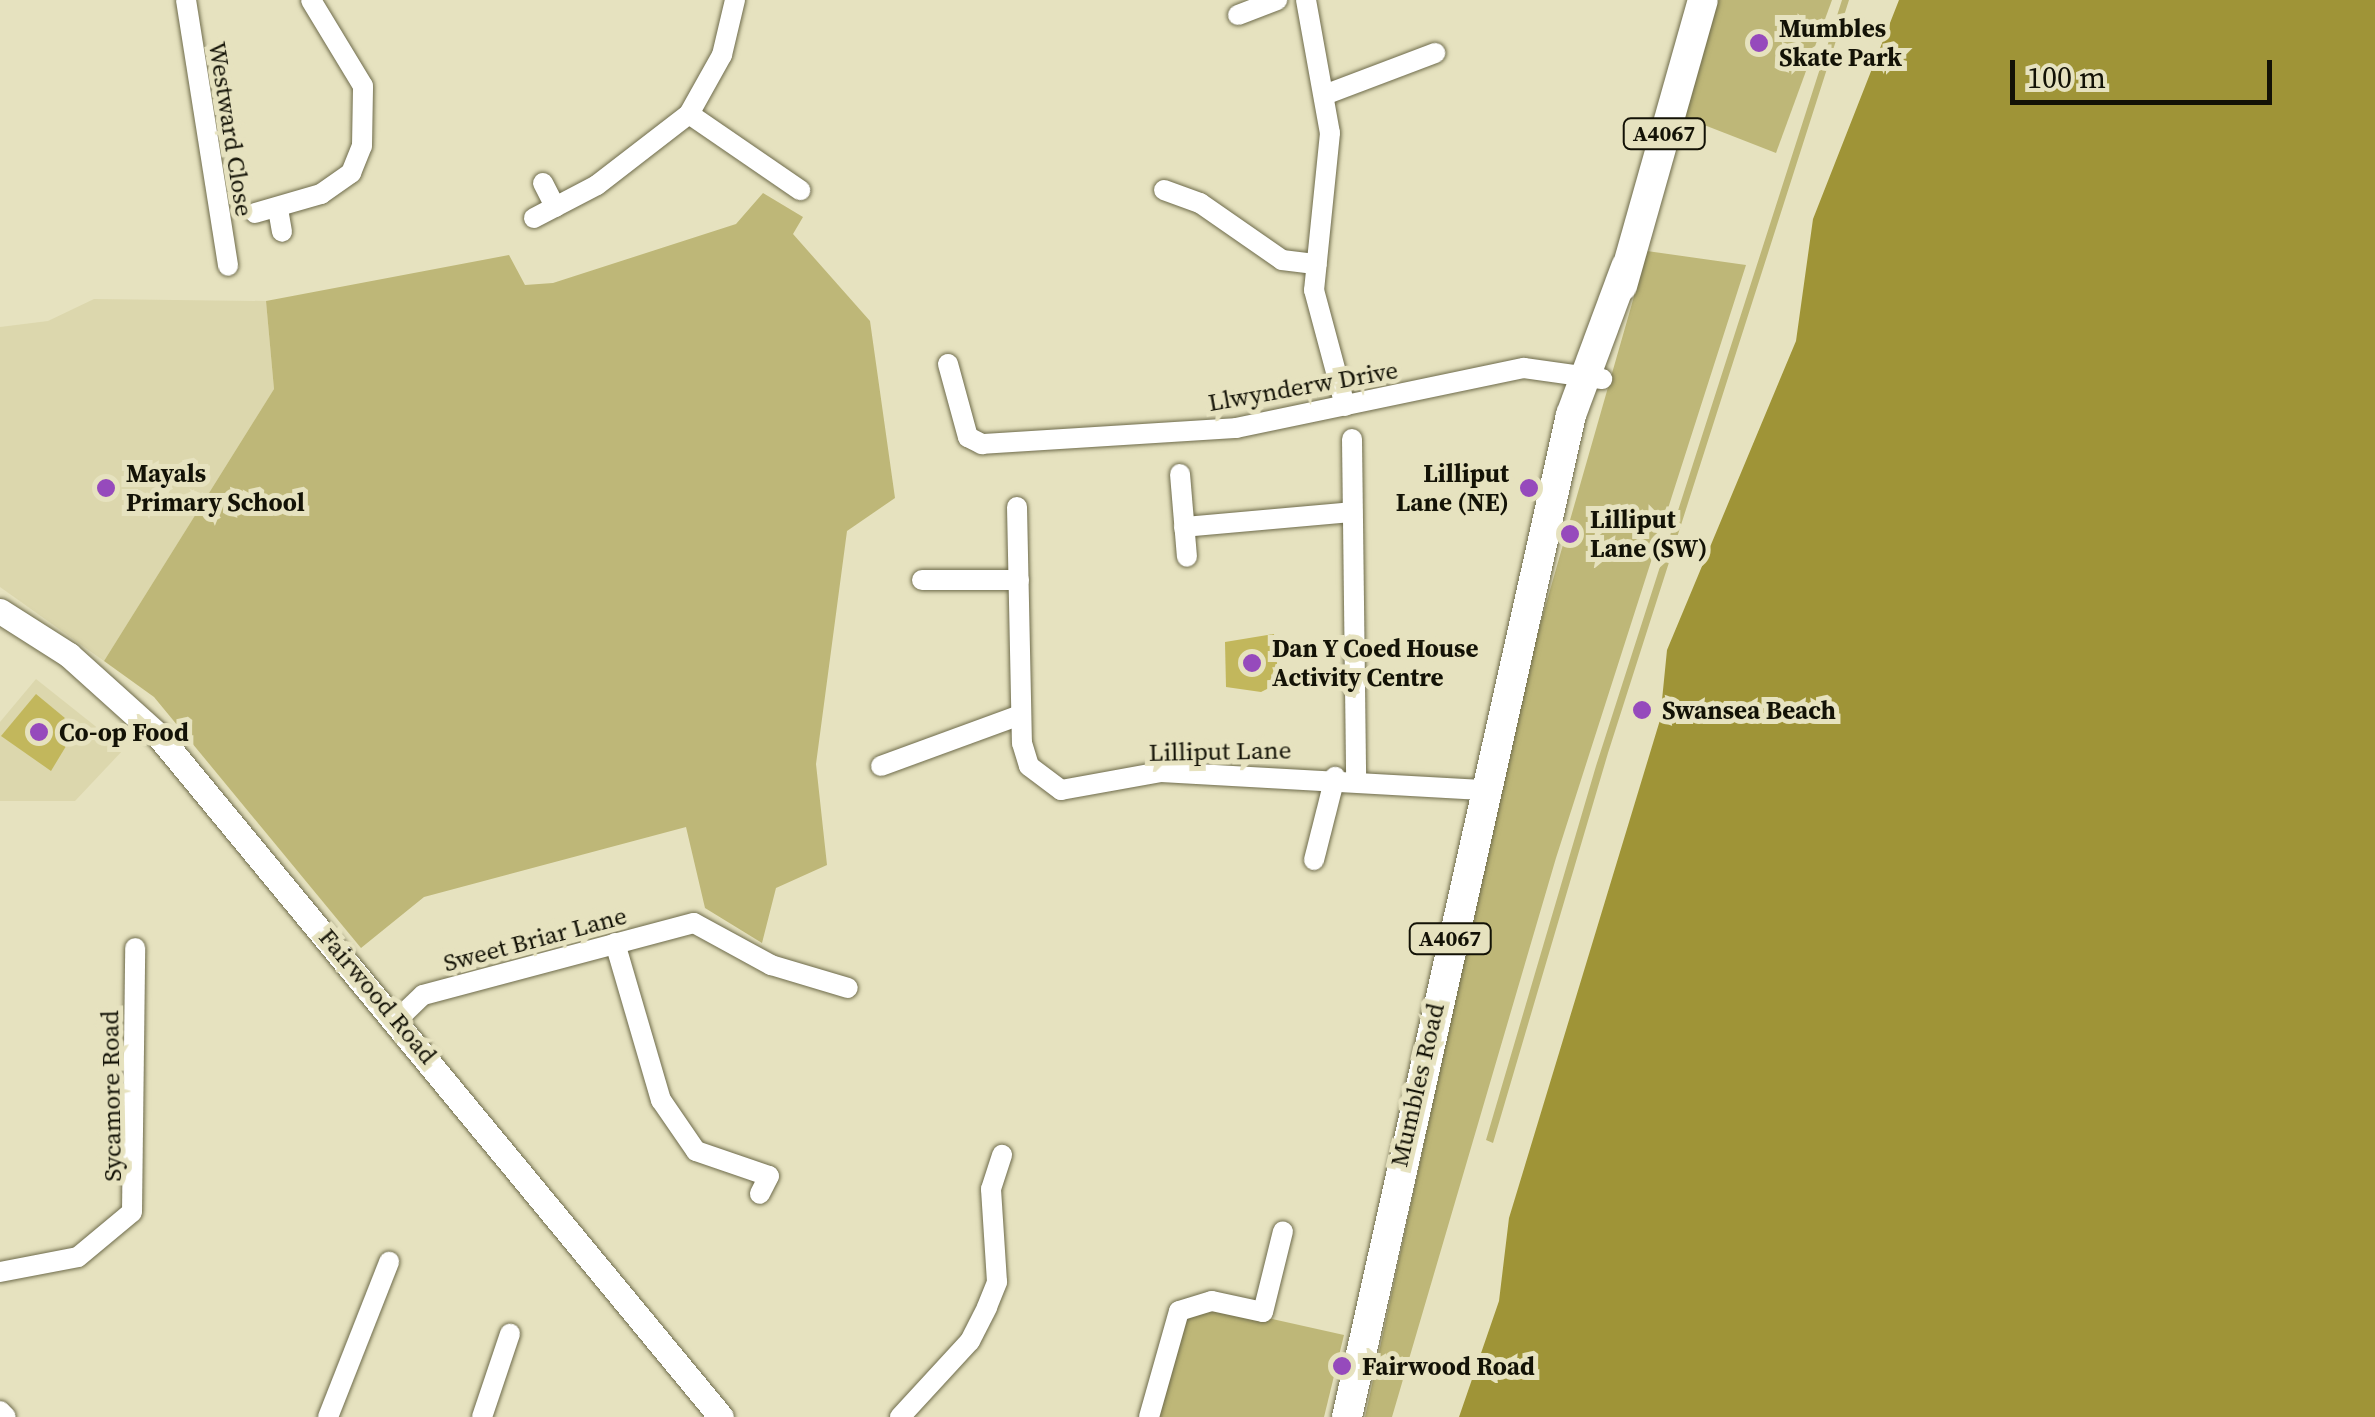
<!DOCTYPE html>
<html>
<head>
<meta charset="utf-8">
<style>
	body { margin:0 }
	#map { position:relative; width:2375px; height:1417px; overflow:hidden; background:#e6e2bf; font-family:"Source Serif 4",serif }
	div>[style] { position:absolute }
	.built>* { inset:0; background:#dcd7ad }
	.green>* { inset:0; background:#beb778 }
	.water>* { inset:0; background:#9f9437 }
	.building>* { inset:0; background:#c2b75c }
	.roads { filter:drop-shadow(0 0 2px #6e6b4b) drop-shadow(0 0 2px #6e6b4b) }
	.minor>* { height:20px; margin:-10px; padding:0 10px; transform-origin:10px; border-radius:10px; background:#fff }
	.tertiary>* { height:25px; margin:-12.5px; padding:0 12.5px; transform-origin:12.5px; border-radius:12.5px; background:#fff }
	.primary>* { height:30px; margin:-15px; padding:0 15px; transform-origin:15px; border-radius:15px; background:#fff }
	.dots>* { width:28px; height:28px; translate:-50% -50%; box-sizing:border-box; border:5px solid #e6e2bf; border-radius:50% }
	span { translate:-50% -50%; white-space:nowrap; text-align:center; line-height:1.15; -webkit-text-stroke:10px #e6e2bf; paint-order:stroke }
	.shield-label span { padding:2px 8px; background:#e6e2bf; border:2px solid; border-radius:8px; -webkit-text-stroke-width:0 }
	.shield-label { font-size:22px; color:#131206; font-weight:700 }
	.poi-label { font-size:25px; color:#131206; font-weight:700 }
	.left { translate:0 -50%; text-align:left }
	.right { translate:-100% -50%; text-align:right }
	.street-label { font-size:25px; color:#131206 }
	.scale { position:absolute; left:2010px; top:60px; width:262px; height:45px; box-sizing:border-box; border:5px solid #131206; border-top:0; padding-left:12px; font-size:30px; line-height:35px; white-space:nowrap; color:#131206; -webkit-text-stroke:8px #e6e2bf; paint-order:stroke }
</style>
</head>
<body>
<div id="map">
	<div class="built">
		<div style="clip-path:polygon(94px 299px,266px 301px,274px 389px,104px 661px,0 587px,0 327px,48px 321px)"></div>
		<div style="clip-path:polygon(36px 679px,124px 749px,75px 801px,0 801px,0 722px)"></div>
	</div>
	<div class="green">
		<div style="clip-path:polygon(1714px 0,1832px 0,1776px 153px,1676px 114px)"></div>
		<div style="clip-path:polygon(1842px 0,1849px 0,1608px 753px,1493px 1143px,1486px 1140px,1596px 766px)"></div>
		<div style="clip-path:polygon(763px 193px,803px 217px,793px 234px,870px 321px,895px 498px,847px 531px,816px 764px,827px 865px,776px 888px,762px 943px,705px 908px,686px 827px,424px 897px,361px 948px,154px 697px,104px 661px,274px 389px,266px 301px,509px 255px,525px 285px,553px 283px,736px 224px)"></div>
		<div style="clip-path:polygon(1647px 251px,1746px 265px,1556px 858px,1392px 1417px,1365px 1417px,1524px 681px)"></div>
		<div style="clip-path:polygon(1206px 1304px,1344px 1335px,1324px 1417px,1159px 1417px,1181px 1323px)"></div>
	</div>
	<div class="water">
		<div style="clip-path:polygon(1899px 0,2375px 0,2375px 1417px,1459px 1417px,1499px 1301px,1509px 1218px,1660px 720px,1667px 650px,1796px 341px,1813px 219px)"></div>
	</div>
	<div class="building">
		<div style="clip-path:polygon(1274px 634px,1279px 683px,1261px 692px,1226px 687px,1225px 642px)"></div>
		<div style="clip-path:polygon(36px 694px,77px 728px,51px 771px,1px 736px)"></div>
	</div>
	<div class="roads">
		<div class="minor">
			<div style="left:186px;top:0;width:269px;rotate:81deg"></div>
			<div style="left:1306px;top:0;width:135px;rotate:79.8deg"></div>
			<div style="left:1330px;top:133px;width:158px;rotate:95.8deg"></div>
			<div style="left:1314px;top:290px;width:120px;rotate:75deg"></div>
			<div style="left:1238px;top:15px;width:42px;rotate:-21deg"></div>
			<div style="left:1324px;top:95px;width:119px;rotate:-20.7deg"></div>
			<div style="left:689px;top:114px;width:135px;rotate:34.4deg"></div>
			<div style="left:543px;top:183px;width:27px;rotate:63deg"></div>
			<div style="left:1164px;top:190px;width:38px;rotate:20deg"></div>
			<div style="left:1200px;top:203px;width:100px;rotate:34.8deg"></div>
			<div style="left:1282px;top:260px;width:35px;rotate:7deg"></div>
			<div style="left:278px;top:209px;width:23px;rotate:80deg"></div>
			<div style="left:255px;top:213px;width:69px;rotate:-16.1deg"></div>
			<div style="left:321px;top:194px;width:37px;rotate:-35deg"></div>
			<div style="left:351px;top:173px;width:29px;rotate:-68deg"></div>
			<div style="left:362px;top:146px;width:60px;rotate:-89deg"></div>
			<div style="left:363px;top:86px;width:100px;rotate:-121.2deg"></div>
			<div style="left:534px;top:218px;width:71px;rotate:-27.6deg"></div>
			<div style="left:597px;top:185px;width:116px;rotate:-37.7deg"></div>
			<div style="left:689px;top:114px;width:68px;rotate:-60.8deg"></div>
			<div style="left:722px;top:55px;width:57px;rotate:-76.7deg"></div>
			<div style="left:948px;top:364px;width:76px;rotate:74.7deg"></div>
			<div style="left:968px;top:437px;width:16px;rotate:27deg"></div>
			<div style="left:982px;top:444px;width:255px;rotate:-3.6deg"></div>
			<div style="left:1236px;top:428px;width:294px;rotate:-11.8deg"></div>
			<div style="left:1524px;top:368px;width:79px;rotate:8deg"></div>
			<div style="left:1352px;top:439px;width:341px;rotate:89.3deg"></div>
			<div style="left:1180px;top:474px;width:83px;rotate:85.2deg"></div>
			<div style="left:1017px;top:507px;width:236px;rotate:88.8deg"></div>
			<div style="left:1022px;top:743px;width:24px;rotate:73deg"></div>
			<div style="left:1029px;top:766px;width:40px;rotate:37deg"></div>
			<div style="left:1061px;top:790px;width:102px;rotate:-10.2deg"></div>
			<div style="left:1161px;top:772px;width:326px;rotate:3.2deg"></div>
			<div style="left:1184px;top:527px;width:169px;rotate:-5.1deg"></div>
			<div style="left:922px;top:580px;width:97px"></div>
			<div style="left:881px;top:766px;width:148px;rotate:-20.1deg"></div>
			<div style="left:1314px;top:860px;width:86px;rotate:-75.8deg"></div>
			<div style="left:615px;top:943px;width:164px;rotate:73.7deg"></div>
			<div style="left:661px;top:1100px;width:62px;rotate:55.5deg"></div>
			<div style="left:696px;top:1151px;width:77px;rotate:18.9deg"></div>
			<div style="left:769px;top:1176px;width:20px;rotate:117deg"></div>
			<div style="left:399px;top:1018px;width:33px;rotate:-44deg"></div>
			<div style="left:423px;top:995px;width:280px;rotate:-14.9deg"></div>
			<div style="left:694px;top:923px;width:88px;rotate:28.6deg"></div>
			<div style="left:771px;top:965px;width:80px;rotate:16.6deg"></div>
			<div style="left:0;top:1272px;width:79px;rotate:-10.9deg"></div>
			<div style="left:78px;top:1257px;width:70px;rotate:-39.8deg"></div>
			<div style="left:132px;top:1212px;width:264px;rotate:-89.3deg"></div>
			<div style="left:0;top:1411px;width:8px;rotate:45deg"></div>
			<div style="left:328px;top:1417px;width:167px;rotate:-68.5deg"></div>
			<div style="left:482px;top:1417px;width:88px;rotate:-71.4deg"></div>
			<div style="left:900px;top:1417px;width:103px;rotate:-47.4deg"></div>
			<div style="left:970px;top:1341px;width:38px;rotate:-63deg"></div>
			<div style="left:987px;top:1307px;width:27px;rotate:-68deg"></div>
			<div style="left:997px;top:1282px;width:93px;rotate:-93.7deg"></div>
			<div style="left:991px;top:1189px;width:36px;rotate:-72deg"></div>
			<div style="left:1149px;top:1417px;width:110px;rotate:-74.2deg"></div>
			<div style="left:1179px;top:1311px;width:34px;rotate:-17deg"></div>
			<div style="left:1212px;top:1301px;width:52px;rotate:12.2deg"></div>
			<div style="left:1263px;top:1312px;width:83px;rotate:-76.1deg"></div>
		</div>
		<div class="tertiary">
			<div style="left:0;top:611px;width:82px;rotate:32.5deg"></div>
			<div style="left:69px;top:655px;width:120px;rotate:42deg"></div>
			<div style="left:158px;top:735px;width:884px;rotate:50.46deg"></div>
		</div>
		<div class="primary">
			<div style="left:1622px;top:286px;width:297px;rotate:-74.2deg"></div>
			<div style="left:1347px;top:1417px;width:1027px;rotate:-77.4deg"></div>
			<div style="left:1571px;top:415px;width:158px;rotate:-69.6deg"></div>
		</div>
	</div>
	<div class="dots">
		<div style="left:1759px;top:43px;background:#964abc"></div>
		<div style="left:106px;top:488px;background:#964abc"></div>
		<div style="left:1529px;top:488px;background:#964abc"></div>
		<div style="left:1570px;top:534px;background:#964abc"></div>
		<div style="left:1252px;top:663px;background:#964abc"></div>
		<div style="left:1642px;top:710px;background:#964abc"></div>
		<div style="left:39px;top:732px;background:#964abc"></div>
		<div style="left:1342px;top:1366px;background:#964abc"></div>
	</div>
	<div class="shield-label">
		<span style="left:1664px;top:134px">A4067</span>
		<span style="left:1450px;top:939px">A4067</span>
	</div>
	<div class="poi-label">
		<span class="left" style="left:1779px;top:43px">Mumbles<br>Skate Park</span>
		<span class="left" style="left:126px;top:488px">Mayals<br>Primary School</span>
		<span class="right" style="left:1509px;top:488px">Lilliput<br>Lane (NE)</span>
		<span class="left" style="left:1590px;top:534px">Lilliput<br>Lane (SW)</span>
		<span class="left" style="left:1272px;top:663px">Dan Y Coed House<br>Activity Centre</span>
		<span class="left" style="left:1662px;top:710px">Swansea Beach</span>
		<span class="left" style="left:59px;top:732px">Co-op Food</span>
		<span class="left" style="left:1362px;top:1366px">Fairwood Road</span>
	</div>
	<div class="street-label">
		<span style="left:231px;top:129px;rotate:81deg">Westward Close</span>
		<span style="left:1303px;top:386px;rotate:-10deg">Llwynderw Drive</span>
		<span style="left:1220px;top:751px;rotate:-1deg">Lilliput Lane</span>
		<span style="left:535px;top:939px;rotate:-15deg">Sweet Briar Lane</span>
		<span style="left:378px;top:996px;rotate:50deg">Fairwood Road</span>
		<span style="left:1417px;top:1085px;rotate:-77deg">Mumbles Road</span>
		<span style="left:111px;top:1096px;rotate:-91deg">Sycamore Road</span>
	</div>
	<div class="scale">100 m</div>
</div>
</body>
</html>
